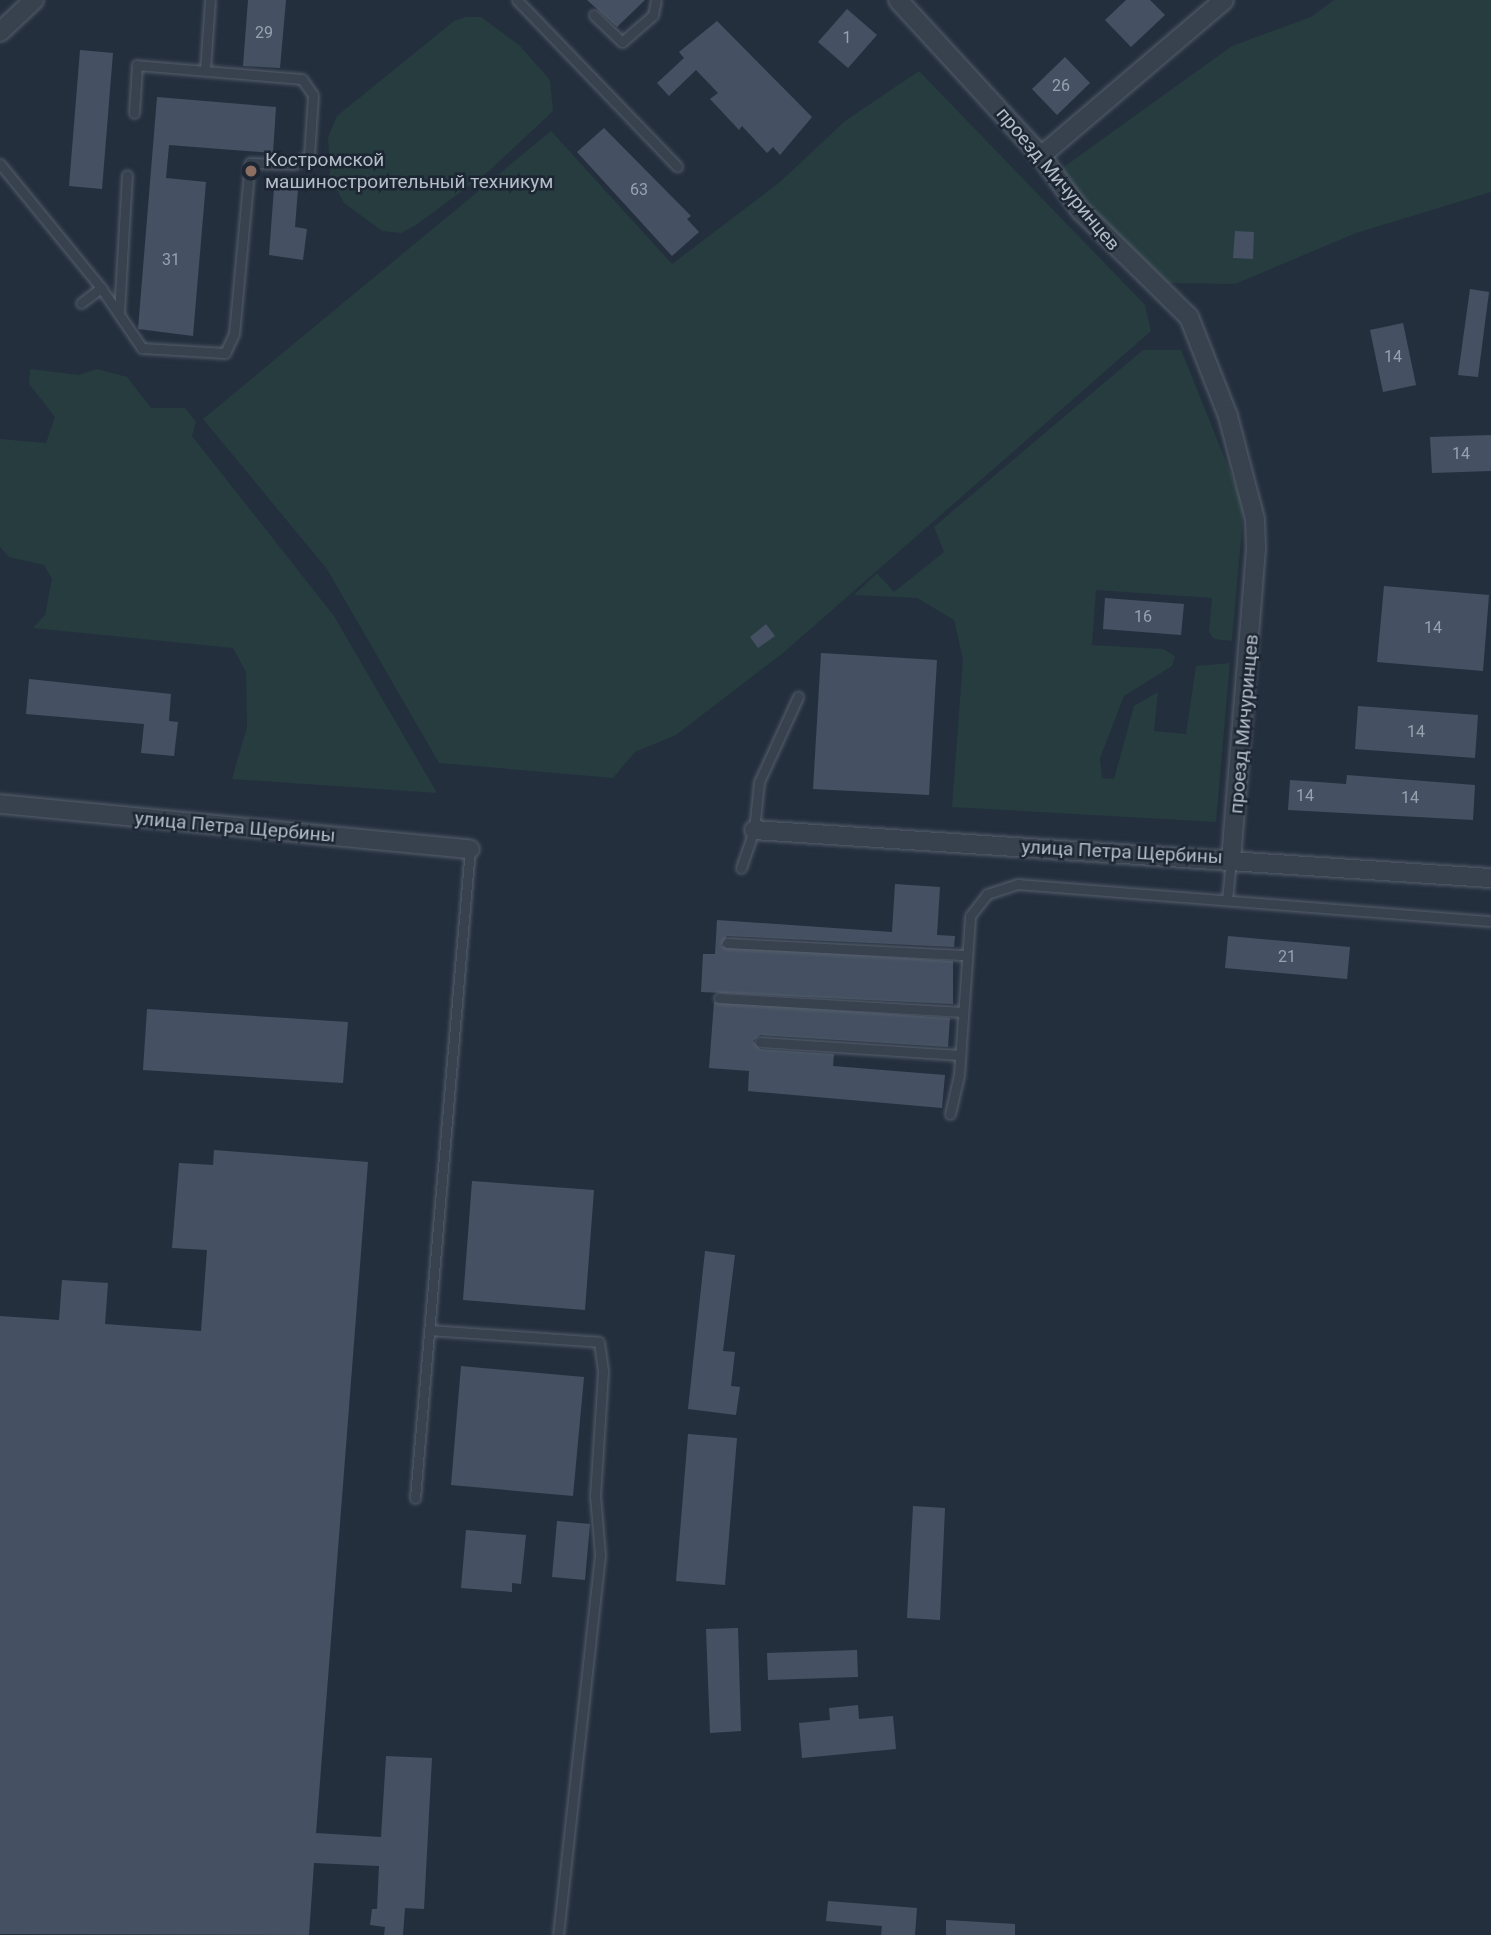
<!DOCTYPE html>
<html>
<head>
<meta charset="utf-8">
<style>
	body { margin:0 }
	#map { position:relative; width:1491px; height:1935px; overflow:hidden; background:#242f3e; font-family:Roboto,sans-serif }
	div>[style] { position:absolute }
	.green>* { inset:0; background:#263c3f }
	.building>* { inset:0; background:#455162 }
	.roads { filter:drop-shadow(0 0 2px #565f6c) drop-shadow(0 0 2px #565f6c) }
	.lane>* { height:9px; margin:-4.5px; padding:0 4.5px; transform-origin:4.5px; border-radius:4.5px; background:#38414e }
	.street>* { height:18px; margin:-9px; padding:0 9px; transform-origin:9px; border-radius:9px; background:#38414e }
	.dots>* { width:19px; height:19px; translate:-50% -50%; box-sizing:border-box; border:4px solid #1d2633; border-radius:50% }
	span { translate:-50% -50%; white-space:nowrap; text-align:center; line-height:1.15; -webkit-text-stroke:5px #1d2633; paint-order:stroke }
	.number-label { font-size:16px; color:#98a1af }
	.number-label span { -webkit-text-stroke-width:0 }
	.poi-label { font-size:19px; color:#b4bcc9 }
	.left { translate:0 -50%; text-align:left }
	.street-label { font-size:19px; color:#b4bcc9 }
</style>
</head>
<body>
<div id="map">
	<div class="green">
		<div style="clip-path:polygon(1334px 0,1491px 0,1491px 192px,1356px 233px,1235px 284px,1166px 283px,1071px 191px,1061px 169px,1232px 46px,1311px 17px)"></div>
		<div style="clip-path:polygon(466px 17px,481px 17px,520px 46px,550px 80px,553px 111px,489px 171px,416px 225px,401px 233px,382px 231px,344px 203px,330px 176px,328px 137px,337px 116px,454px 21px)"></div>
		<div style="clip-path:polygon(919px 71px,1145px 305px,1151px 331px,783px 653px,676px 735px,635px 752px,613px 778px,439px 763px,327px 569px,203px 419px,551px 131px,672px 264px,780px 182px,845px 121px)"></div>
		<div style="clip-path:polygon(1143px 350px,1181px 350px,1244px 506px,1232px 641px,1214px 639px,1209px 632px,1212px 598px,1096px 590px,1092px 645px,1163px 649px,1175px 656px,1172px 666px,1124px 696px,1100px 758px,1102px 778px,1114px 779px,1134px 706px,1158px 692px,1154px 731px,1186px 734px,1196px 666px,1230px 663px,1216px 822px,952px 807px,963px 659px,954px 620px,917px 598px,854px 595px,877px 573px,894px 592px,944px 552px,934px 527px)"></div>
		<div style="clip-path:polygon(30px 369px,79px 375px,97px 369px,127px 377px,151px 408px,185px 408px,196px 422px,192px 436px,334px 616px,437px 793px,232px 779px,247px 727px,246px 672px,233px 648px,33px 628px,45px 615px,52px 579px,44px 565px,9px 557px,0 547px,0 439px,46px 443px,55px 417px,29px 384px)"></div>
	</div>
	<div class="building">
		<div style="clip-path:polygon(248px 0,286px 0,280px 68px,243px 66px)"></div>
		<div style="clip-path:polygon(587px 0,645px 0,617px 27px)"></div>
		<div style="clip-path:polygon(1126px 0,1150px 0,1165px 15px,1131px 47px,1105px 20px)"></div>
		<div style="clip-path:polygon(847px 9px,877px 35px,848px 68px,818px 42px)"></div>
		<div style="clip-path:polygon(717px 21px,812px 117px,780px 155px,773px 147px,767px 153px,742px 126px,739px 130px,710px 99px,718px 93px,696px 70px,669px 96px,657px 83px,684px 58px,679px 52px)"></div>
		<div style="clip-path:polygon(80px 50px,113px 53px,102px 189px,69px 186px)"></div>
		<div style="clip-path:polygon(1065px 57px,1090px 83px,1057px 115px,1032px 89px)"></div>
		<div style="clip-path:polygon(157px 97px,276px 107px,273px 153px,169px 145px,166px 178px,206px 182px,193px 336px,138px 329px)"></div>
		<div style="clip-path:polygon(604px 128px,691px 216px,687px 219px,699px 232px,672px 256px,577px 152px)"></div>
		<div style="clip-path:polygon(274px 188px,298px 189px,295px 227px,307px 229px,303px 260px,269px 255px)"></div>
		<div style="clip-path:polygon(1235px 231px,1254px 232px,1253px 259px,1233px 258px)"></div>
		<div style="clip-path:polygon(1470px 289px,1489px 292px,1478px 377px,1458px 375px)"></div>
		<div style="clip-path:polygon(1403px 323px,1416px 385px,1383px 392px,1370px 330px)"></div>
		<div style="clip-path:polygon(1491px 435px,1491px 471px,1432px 473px,1430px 437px)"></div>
		<div style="clip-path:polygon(1384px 586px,1489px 595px,1483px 671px,1377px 662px)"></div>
		<div style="clip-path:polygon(1105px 598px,1184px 604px,1181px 635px,1103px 629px)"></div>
		<div style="clip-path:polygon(766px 624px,775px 636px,758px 648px,750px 637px)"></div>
		<div style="clip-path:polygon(821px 653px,937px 660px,929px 795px,813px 789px)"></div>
		<div style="clip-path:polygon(29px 679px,171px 694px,169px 721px,178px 722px,174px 756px,141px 753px,144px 724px,26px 714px)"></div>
		<div style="clip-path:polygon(1358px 706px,1478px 715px,1475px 758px,1355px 749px)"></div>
		<div style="clip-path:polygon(1347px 775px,1475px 785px,1473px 820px,1288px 810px,1290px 780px,1346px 784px)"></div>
		<div style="clip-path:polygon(895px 884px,940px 887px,937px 935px,955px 936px,954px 947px,727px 936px,721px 946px,953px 961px,953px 1004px,701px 992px,703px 954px,715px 954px,717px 920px,892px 932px)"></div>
		<div style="clip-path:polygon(1228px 936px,1350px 947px,1347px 979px,1225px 968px)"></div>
		<div style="clip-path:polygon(714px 1002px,950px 1018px,948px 1047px,760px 1035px,753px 1041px,760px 1049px,834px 1054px,833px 1066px,945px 1075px,942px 1108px,748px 1091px,749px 1071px,709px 1068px)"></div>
		<div style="clip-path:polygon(147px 1009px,348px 1022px,343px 1083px,143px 1070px)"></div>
		<div style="clip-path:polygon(214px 1150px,368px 1162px,316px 1833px,381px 1837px,386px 1756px,432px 1758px,424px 1909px,405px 1908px,403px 1935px,384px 1935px,385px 1927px,370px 1925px,372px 1909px,377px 1909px,379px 1866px,314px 1863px,309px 1935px,0 1934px,0 1316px,59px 1320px,62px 1280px,108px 1283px,105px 1324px,201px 1331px,207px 1250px,172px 1248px,179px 1163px,213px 1165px)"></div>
		<div style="clip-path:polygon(472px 1181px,594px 1190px,585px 1310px,463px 1300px)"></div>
		<div style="clip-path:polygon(705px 1251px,735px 1255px,723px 1351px,735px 1352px,731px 1386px,740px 1387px,736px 1415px,688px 1409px)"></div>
		<div style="clip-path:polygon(461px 1366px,584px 1377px,573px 1496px,451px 1485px)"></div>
		<div style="clip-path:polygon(688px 1434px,737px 1438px,725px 1585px,676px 1581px)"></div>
		<div style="clip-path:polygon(913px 1506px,945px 1508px,940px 1620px,907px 1618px)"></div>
		<div style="clip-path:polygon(557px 1521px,590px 1524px,585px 1580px,552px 1577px)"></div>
		<div style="clip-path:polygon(466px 1530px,526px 1535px,521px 1584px,512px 1583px,512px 1592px,461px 1588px)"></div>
		<div style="clip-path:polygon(738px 1628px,741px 1731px,710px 1733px,706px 1629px)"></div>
		<div style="clip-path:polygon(857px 1650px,858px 1677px,768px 1680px,767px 1653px)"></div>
		<div style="clip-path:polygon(858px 1705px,859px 1719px,893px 1716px,896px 1749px,802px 1758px,799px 1723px,830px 1720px,829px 1708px)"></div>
		<div style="clip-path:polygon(828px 1901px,917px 1908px,915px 1935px,881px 1935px,882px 1926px,826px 1921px)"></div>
		<div style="clip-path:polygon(946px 1920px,1015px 1924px,1015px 1935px,946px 1935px)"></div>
	</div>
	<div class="roads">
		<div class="lane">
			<div style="left:517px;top:0;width:231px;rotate:46.1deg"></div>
			<div style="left:594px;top:15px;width:39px;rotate:44deg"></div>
			<div style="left:622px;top:42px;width:41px;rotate:-41.1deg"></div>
			<div style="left:653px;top:15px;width:15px;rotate:-79deg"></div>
			<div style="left:205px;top:70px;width:70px;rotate:-85.9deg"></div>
			<div style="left:0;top:164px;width:160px;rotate:50.8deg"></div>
			<div style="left:101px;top:288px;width:73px;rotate:55.7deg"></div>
			<div style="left:142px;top:348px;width:83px;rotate:3.4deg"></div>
			<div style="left:225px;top:353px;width:21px;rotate:-65deg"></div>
			<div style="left:234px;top:334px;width:172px;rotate:-84.7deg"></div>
			<div style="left:250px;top:163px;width:44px;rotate:1.3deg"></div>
			<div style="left:294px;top:164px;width:17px;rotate:-28deg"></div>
			<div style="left:309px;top:156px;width:61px;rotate:-86.2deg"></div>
			<div style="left:313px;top:95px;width:19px;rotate:-125deg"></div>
			<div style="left:302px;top:79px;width:166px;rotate:-175.2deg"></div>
			<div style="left:137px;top:65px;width:48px;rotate:93.6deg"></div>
			<div style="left:81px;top:303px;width:25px;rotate:-37deg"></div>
			<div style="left:119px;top:313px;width:138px;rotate:-86.7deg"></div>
			<div style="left:741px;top:868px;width:40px;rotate:-71.1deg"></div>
			<div style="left:754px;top:830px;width:48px;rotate:-84.1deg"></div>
			<div style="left:759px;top:782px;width:94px;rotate:-65.4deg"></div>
			<div style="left:1227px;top:900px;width:40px;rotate:-84.3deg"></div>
			<div style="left:727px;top:943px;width:240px;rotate:2.9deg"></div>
			<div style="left:719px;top:998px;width:244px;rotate:3.3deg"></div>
			<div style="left:760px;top:1042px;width:200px;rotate:3.7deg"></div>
			<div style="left:950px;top:1114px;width:40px;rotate:-77deg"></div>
			<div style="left:959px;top:1075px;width:159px;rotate:-86deg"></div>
			<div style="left:970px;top:916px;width:28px;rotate:-52deg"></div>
			<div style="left:987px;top:894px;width:33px;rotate:-18deg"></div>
			<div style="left:1018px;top:884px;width:474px;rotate:4.5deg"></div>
			<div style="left:429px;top:1330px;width:170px;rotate:4deg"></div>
			<div style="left:599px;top:1342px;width:30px;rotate:82deg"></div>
			<div style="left:603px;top:1372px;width:123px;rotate:93.7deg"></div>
			<div style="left:595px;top:1495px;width:60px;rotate:85.2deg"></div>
			<div style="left:600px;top:1555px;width:382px;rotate:96.3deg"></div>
			<div style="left:415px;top:1498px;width:651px;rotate:-85.16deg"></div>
		</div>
		<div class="street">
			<div style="left:898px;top:0;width:212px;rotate:47.5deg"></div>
			<div style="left:1041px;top:156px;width:67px;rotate:54.2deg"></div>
			<div style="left:1080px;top:210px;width:153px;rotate:44.5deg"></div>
			<div style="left:1189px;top:317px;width:106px;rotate:68.5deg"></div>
			<div style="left:1228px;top:416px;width:106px;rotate:75.3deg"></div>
			<div style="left:1255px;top:519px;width:30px;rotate:88deg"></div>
			<div style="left:1256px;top:549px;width:311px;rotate:94.6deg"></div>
			<div style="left:0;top:32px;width:47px;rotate:-43.3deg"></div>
			<div style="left:1041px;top:156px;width:240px;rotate:-40.4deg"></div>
			<div style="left:0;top:804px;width:472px;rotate:5.5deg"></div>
			<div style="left:754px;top:830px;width:739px;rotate:3.73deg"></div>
		</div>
	</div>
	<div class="dots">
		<div style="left:251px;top:171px;background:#8d6e63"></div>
	</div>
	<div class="number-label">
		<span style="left:264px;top:33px">29</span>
		<span style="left:847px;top:38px">1</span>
		<span style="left:1061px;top:86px">26</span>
		<span style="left:639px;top:190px">63</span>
		<span style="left:171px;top:260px">31</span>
		<span style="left:1393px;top:357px">14</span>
		<span style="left:1461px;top:454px">14</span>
		<span style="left:1143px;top:617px">16</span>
		<span style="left:1433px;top:628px">14</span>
		<span style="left:1416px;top:732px">14</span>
		<span style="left:1305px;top:796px">14</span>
		<span style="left:1410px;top:798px">14</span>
		<span style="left:1287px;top:957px">21</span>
	</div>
	<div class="poi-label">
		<span class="left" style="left:265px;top:171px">Костромской<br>машиностроительный техникум</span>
	</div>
	<div class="street-label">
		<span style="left:1058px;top:179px;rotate:50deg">проезд Мичуринцев</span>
		<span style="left:1244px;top:724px;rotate:-85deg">проезд Мичуринцев</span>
		<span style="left:235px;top:827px;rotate:5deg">улица Петра Щербины</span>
		<span style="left:1122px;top:852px;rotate:3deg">улица Петра Щербины</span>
	</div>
</div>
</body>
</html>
